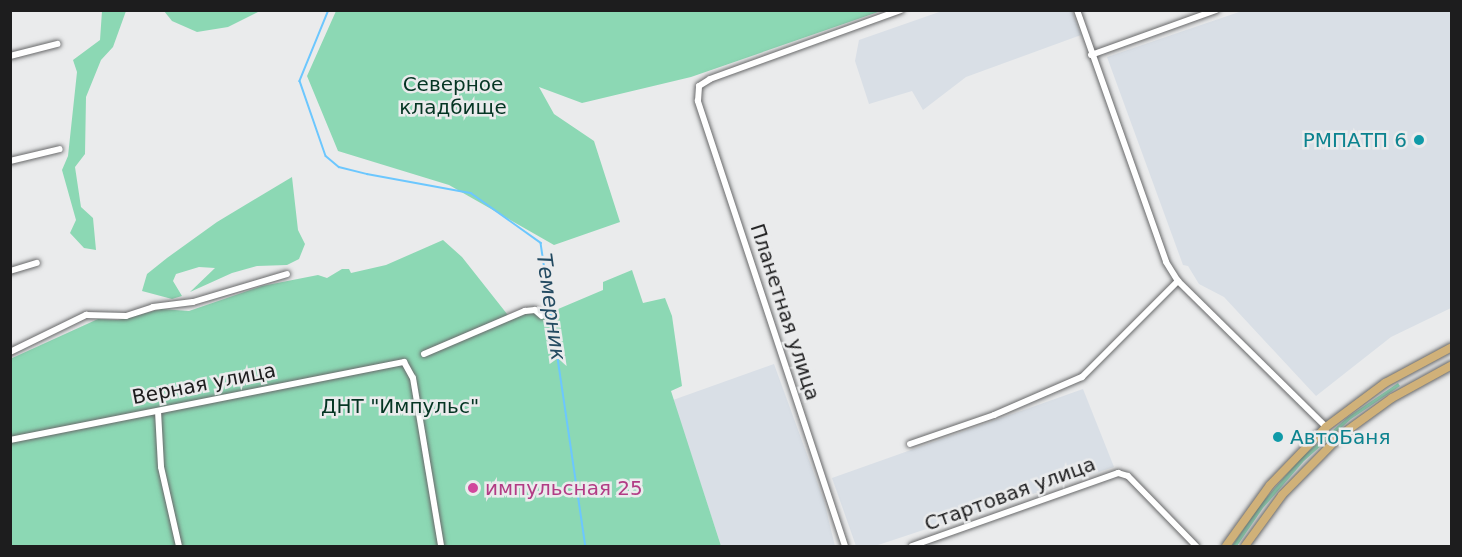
<!DOCTYPE html>
<html>
<head>
<meta charset="utf-8">
<style>
	body { margin:0 }
	#map { position:relative; width:1462px; height:557px; overflow:hidden; background:#eaebec; font-family:"DejaVu Sans",sans-serif }
	div>[style] { position:absolute }
	.built>* { inset:0; background:#d9dfe6 }
	.green>* { inset:0; background:#8cd8b4 }
	.stream>* { height:1.5px; margin:-0.75px; padding:0 0.75px; transform-origin:0.75px; border-radius:0.75px; background:#6cc7fe }
	.roads { filter:drop-shadow(0 0 2px #68696a) drop-shadow(0 0 2px #68696a) }
	.minor>* { height:6px; margin:-3px; padding:0 3px; transform-origin:3px; border-radius:3px; background:#fff }
	.major>* { height:8px; margin:-4px; padding:0 4px; transform-origin:4px; border-radius:4px; background:#d0b179 }
	.dots>* { width:16px; height:16px; translate:-50% -50%; box-sizing:border-box; border:3px solid #eaebec; border-radius:50% }
	span { translate:-50% -50%; white-space:nowrap; text-align:center; line-height:1.15; -webkit-text-stroke:5px #eaebec; paint-order:stroke }
	.park-label { font-size:20px; color:#053523 }
	.culture-label { font-size:20px; color:#0d838f }
	.right { translate:-100% -50%; text-align:right }
	.left { translate:0 -50%; text-align:left }
	.street-label { font-size:20px; color:#1d1d1e }
	.hotel-label { font-size:20px; color:#b23c85 }
	.water-label { font-size:21px; color:#234a61; font-style:italic }
	.frame { position:absolute; inset:0; border:12px solid #1d1d1e; pointer-events:none }
</style>
</head>
<body>
<div id="map">
	<div class="built">
		<div style="clip-path:polygon(942px 11px,1072px 11px,1081px 35px,966px 77px,923px 110px,912px 91px,869px 104px,855px 61px,859px 40px)"></div>
		<div style="clip-path:polygon(1242px 11px,1451px 11px,1451px 308px,1391px 337px,1316px 396px,1224px 297px,1199px 284px,1188px 266px,1183px 265px,1107px 57px)"></div>
		<div style="clip-path:polygon(774px 364px,824px 501px,835px 546px,721px 546px,673px 400px)"></div>
		<div style="clip-path:polygon(1083px 389px,1114px 467px,875px 546px,856px 546px,832px 478px)"></div>
	</div>
	<div class="green">
		<div style="clip-path:polygon(102px 11px,126px 11px,113px 47px,101px 60px,86px 97px,85px 154px,75px 167px,81px 207px,93px 218px,96px 250px,84px 248px,70px 233px,76px 220px,62px 170px,68px 156px,77px 72px,73px 60px,100px 40px)"></div>
		<div style="clip-path:polygon(164px 11px,260px 11px,228px 27px,197px 32px,172px 21px)"></div>
		<div style="clip-path:polygon(336px 11px,336px 10px,881px 11px,691px 77px,582px 103px,539px 87px,554px 114px,594px 141px,620px 222px,554px 245px,449px 185px,338px 151px,307px 76px)"></div>
		<div style="clip-path:polygon(292px 177px,298px 230px,305px 244px,299px 259px,287px 265px,257px 266px,232px 273px,190px 292px,215px 268px,199px 267px,176px 274px,173px 281px,182px 296px,172px 299px,142px 291px,147px 274px,167px 258px,217px 222px)"></div>
		<div style="clip-path:polygon(443px 240px,462px 257px,511px 319px,536px 311px,544px 315px,603px 290px,603px 282px,632px 270px,643px 303px,665px 298px,672px 316px,682px 386px,671px 391px,721px 546px,11px 546px,10px 359px,98px 319px,118px 320px,161px 309px,189px 311px,262px 286px,318px 275px,327px 278px,342px 269px,349px 269px,351px 273px,386px 265px)"></div>
		<div style="clip-path:polygon(1398px 383px,1400px 386px,1351px 419px,1304px 461px,1263px 508px,1237px 546px,1232px 546px,1260px 505px,1301px 458px,1348px 417px)"></div>
	</div>
	<div class="stream">
		<div style="left:329px;top:10px;width:77px;rotate:112.2deg"></div>
		<div style="left:300px;top:81px;width:79px;rotate:70.9deg"></div>
		<div style="left:326px;top:156px;width:17px;rotate:40deg"></div>
		<div style="left:339px;top:167px;width:29px;rotate:14deg"></div>
		<div style="left:367px;top:174px;width:106px;rotate:10.4deg"></div>
		<div style="left:471px;top:193px;width:86px;rotate:35.5deg"></div>
		<div style="left:541px;top:243px;width:306px;rotate:81.6deg"></div>
	</div>
	<div class="roads">
		<div class="minor">
			<div style="left:1077px;top:10px;width:267px;rotate:70.5deg"></div>
			<div style="left:1166px;top:262px;width:22px;rotate:58deg"></div>
			<div style="left:1178px;top:281px;width:208px;rotate:44.6deg"></div>
			<div style="left:1091px;top:55px;width:133px;rotate:-19.8deg"></div>
			<div style="left:10px;top:56px;width:49px;rotate:-14.3deg"></div>
			<div style="left:10px;top:161px;width:51px;rotate:-13.5deg"></div>
			<div style="left:10px;top:271px;width:28px;rotate:-17deg"></div>
			<div style="left:10px;top:352px;width:85px;rotate:-26deg"></div>
			<div style="left:86px;top:315px;width:40px;rotate:1.4deg"></div>
			<div style="left:126px;top:316px;width:28px;rotate:-18deg"></div>
			<div style="left:153px;top:307px;width:40px;rotate:-7.1deg"></div>
			<div style="left:193px;top:302px;width:98px;rotate:-16.6deg"></div>
			<div style="left:424px;top:354px;width:110px;rotate:-23.1deg"></div>
			<div style="left:525px;top:311px;width:10px;rotate:-6deg"></div>
			<div style="left:535px;top:310px;width:9px;rotate:41deg"></div>
			<div style="left:158px;top:411px;width:56px;rotate:86.9deg"></div>
			<div style="left:161px;top:467px;width:81px;rotate:77.2deg"></div>
			<div style="left:10px;top:440px;width:402px;rotate:-11.2deg"></div>
			<div style="left:404px;top:362px;width:18px;rotate:61deg"></div>
			<div style="left:413px;top:378px;width:170px;rotate:80.5deg"></div>
			<div style="left:910px;top:444px;width:89px;rotate:-19deg"></div>
			<div style="left:994px;top:415px;width:96px;rotate:-23.4deg"></div>
			<div style="left:1082px;top:377px;width:136px;rotate:-45deg"></div>
			<div style="left:845px;top:546px;width:469px;rotate:-108.3deg"></div>
			<div style="left:698px;top:101px;width:15px;rotate:-86deg"></div>
			<div style="left:699px;top:86px;width:13px;rotate:-32deg"></div>
			<div style="left:710px;top:79px;width:203px;rotate:-19.9deg"></div>
			<div style="left:912px;top:546px;width:219px;rotate:-19.5deg"></div>
			<div style="left:1118px;top:473px;width:10px;rotate:17deg"></div>
			<div style="left:1128px;top:476px;width:98px;rotate:45.8deg"></div>
		</div>
		<div class="major">
			<div style="left:1226px;top:546px;width:75px;rotate:-54.2deg"></div>
			<div style="left:1270px;top:485px;width:81px;rotate:-46deg"></div>
			<div style="left:1326px;top:427px;width:74px;rotate:-36.7deg"></div>
			<div style="left:1385px;top:383px;width:76px;rotate:-28.2deg"></div>
			<div style="left:1245px;top:546px;width:63px;rotate:-54deg"></div>
			<div style="left:1282px;top:495px;width:84px;rotate:-45.5deg"></div>
			<div style="left:1341px;top:435px;width:63px;rotate:-36deg"></div>
			<div style="left:1392px;top:398px;width:68px;rotate:-28.8deg"></div>
		</div>
	</div>
	<div class="dots">
		<div style="left:1419px;top:140px;background:#0f9aa8"></div>
		<div style="left:1278px;top:437px;background:#0f9aa8"></div>
		<div style="left:473px;top:488px;background:#d1479c"></div>
	</div>
	<div class="park-label">
		<span style="left:453px;top:96px">Северное<br>кладбище</span>
		<span style="left:400px;top:406px">ДНТ "Импульс"</span>
	</div>
	<div class="culture-label">
		<span class="right" style="left:1407px;top:140px">РМПАТП 6</span>
		<span class="left" style="left:1290px;top:437px">АвтоБаня</span>
	</div>
	<div class="street-label">
		<span style="left:785px;top:312px;rotate:72deg">Планетная улица</span>
		<span style="left:204px;top:384px;rotate:-11deg">Верная улица</span>
		<span style="left:1010px;top:494px;rotate:-20deg">Стартовая улица</span>
	</div>
	<div class="hotel-label">
		<span class="left" style="left:485px;top:488px">импульсная 25</span>
	</div>
	<div class="water-label">
		<span style="left:551px;top:307px;rotate:82deg">Темерник</span>
	</div>
	<div class="frame"></div>
</div>
</body>
</html>
